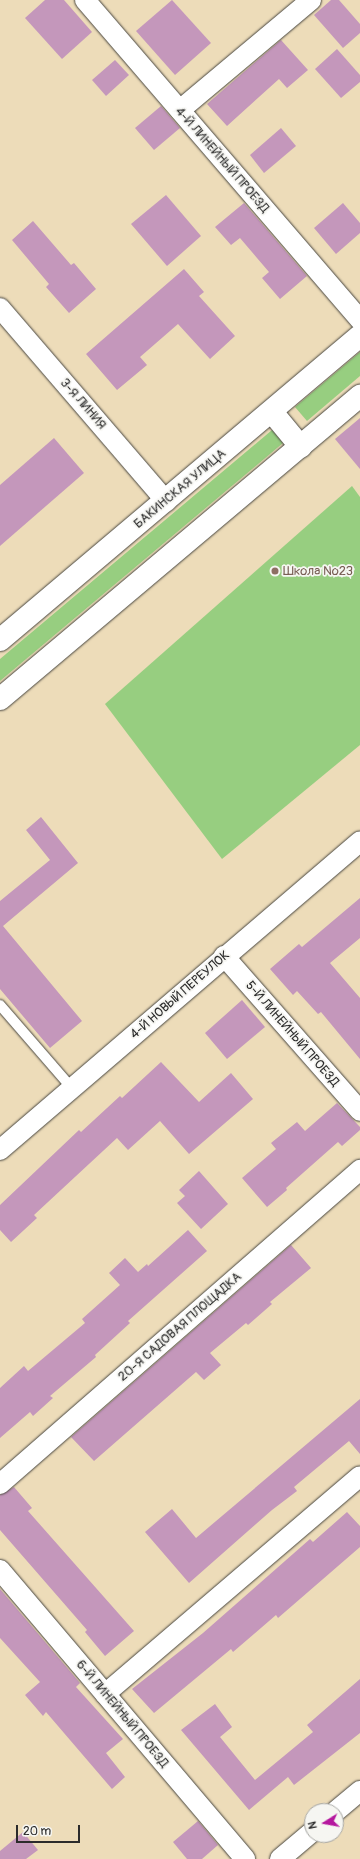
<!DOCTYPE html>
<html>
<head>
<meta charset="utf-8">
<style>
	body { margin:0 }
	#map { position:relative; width:360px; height:1859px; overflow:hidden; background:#eddcb9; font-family:Pangolin,sans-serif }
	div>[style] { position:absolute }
	.green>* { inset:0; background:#97ce80 }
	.building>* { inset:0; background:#c497bb }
	.roads { filter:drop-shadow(0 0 1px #484640) drop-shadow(0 0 1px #484640) }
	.lane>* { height:10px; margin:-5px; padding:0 5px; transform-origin:5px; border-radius:5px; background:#fff }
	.street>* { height:20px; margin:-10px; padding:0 10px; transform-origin:10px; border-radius:10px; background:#fff }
	.secondary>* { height:22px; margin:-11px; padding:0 11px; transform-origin:11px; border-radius:11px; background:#fff }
	.dots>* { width:11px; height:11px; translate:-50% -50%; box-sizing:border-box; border:2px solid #f6f6f2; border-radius:50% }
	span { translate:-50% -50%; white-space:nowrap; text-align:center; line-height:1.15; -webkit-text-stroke:3.5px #f6f6f2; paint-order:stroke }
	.street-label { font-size:13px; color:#2b2b2b }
	.education-label { font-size:13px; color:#785e54 }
	.left { translate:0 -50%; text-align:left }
	.north { position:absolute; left:304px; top:1803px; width:40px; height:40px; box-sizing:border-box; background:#f6f6f2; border:1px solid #a5a5a2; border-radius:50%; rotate:259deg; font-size:11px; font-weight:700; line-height:16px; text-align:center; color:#2b2b2b }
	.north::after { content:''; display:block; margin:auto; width:14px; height:18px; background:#b5179e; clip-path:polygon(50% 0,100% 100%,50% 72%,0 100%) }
	.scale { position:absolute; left:16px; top:1825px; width:64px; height:18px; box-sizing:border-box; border:2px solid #2b2b2b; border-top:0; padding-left:5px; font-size:12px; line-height:14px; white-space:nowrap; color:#2b2b2b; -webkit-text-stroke:3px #f6f6f2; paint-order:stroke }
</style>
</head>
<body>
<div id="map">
	<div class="green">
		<div style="clip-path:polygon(360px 352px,360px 376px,307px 421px,295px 407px)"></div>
		<div style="clip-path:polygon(272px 430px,283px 443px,0 681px,0 659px)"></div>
		<div style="clip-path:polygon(352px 486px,360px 497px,360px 745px,222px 859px,105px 704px)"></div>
	</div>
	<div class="building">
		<div style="clip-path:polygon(45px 0,64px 0,92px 32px,62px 59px,25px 18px)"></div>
		<div style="clip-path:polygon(172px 0,211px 43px,175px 75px,136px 31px)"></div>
		<div style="clip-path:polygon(331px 0,339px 0,360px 24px,360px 33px,343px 48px,314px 15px)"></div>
		<div style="clip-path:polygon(281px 40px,308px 70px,287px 88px,279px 79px,227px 126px,207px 104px)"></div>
		<div style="clip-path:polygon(337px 49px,360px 75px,360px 82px,341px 98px,315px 69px)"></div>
		<div style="clip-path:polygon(115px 60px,129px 75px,106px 96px,92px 80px)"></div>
		<div style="clip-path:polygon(161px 106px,180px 128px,154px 150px,135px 128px)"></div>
		<div style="clip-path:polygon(281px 128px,296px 146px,264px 173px,250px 155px)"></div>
		<div style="clip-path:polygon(166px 195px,201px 236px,167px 266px,131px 224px)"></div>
		<div style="clip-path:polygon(244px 203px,307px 276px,280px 299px,262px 278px,269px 272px,240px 238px,231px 245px,215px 227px)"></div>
		<div style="clip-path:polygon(343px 203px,360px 223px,360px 233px,336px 254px,314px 228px)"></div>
		<div style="clip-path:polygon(33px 221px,71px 265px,74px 263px,96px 289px,69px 313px,46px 287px,49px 284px,12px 240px)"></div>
		<div style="clip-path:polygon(184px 269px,204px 292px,199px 296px,235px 336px,210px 359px,178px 324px,140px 357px,147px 365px,117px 390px,86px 354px)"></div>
		<div style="clip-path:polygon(360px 418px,360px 469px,335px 439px)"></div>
		<div style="clip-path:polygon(54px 438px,84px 473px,0 546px,0 485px)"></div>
		<div style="clip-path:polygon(41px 817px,78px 863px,3px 926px,82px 1021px,50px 1048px,0 989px,0 901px,50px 860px,26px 830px)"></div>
		<div style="clip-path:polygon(360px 898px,360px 938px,330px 963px,360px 998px,360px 1059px,321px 1012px,318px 1014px,297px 991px,293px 995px,270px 969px,299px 944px,302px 947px)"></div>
		<div style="clip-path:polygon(242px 1000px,265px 1027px,227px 1059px,205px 1033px)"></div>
		<div style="clip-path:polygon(161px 1062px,199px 1102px,231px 1073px,253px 1099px,189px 1154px,160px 1121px,128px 1150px,117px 1138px,34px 1215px,37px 1218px,11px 1242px,0 1230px,0 1205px,79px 1130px,81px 1132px,120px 1096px,122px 1098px)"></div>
		<div style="clip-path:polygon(337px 1103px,360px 1127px,360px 1130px,342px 1146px,338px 1142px,286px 1188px,287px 1190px,267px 1207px,242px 1178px,276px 1149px,271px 1143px,297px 1122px,305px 1131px)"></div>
		<div style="clip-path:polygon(199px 1171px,228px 1204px,201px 1229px,177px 1203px,185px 1196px,179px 1190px)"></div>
		<div style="clip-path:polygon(188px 1230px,207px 1251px,128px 1321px,130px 1323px,95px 1355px,96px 1357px,50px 1396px,53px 1398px,33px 1416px,30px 1412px,0 1438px,0 1388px,24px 1366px,28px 1371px,85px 1323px,82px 1319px,120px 1285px,109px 1273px,125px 1258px,138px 1272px,147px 1264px,148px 1266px)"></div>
		<div style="clip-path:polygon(291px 1245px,311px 1268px,270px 1302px,272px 1304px,248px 1325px,246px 1323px,210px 1353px,221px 1365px,204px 1380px,196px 1372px,94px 1461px,71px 1437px)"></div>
		<div style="clip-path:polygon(360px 1399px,360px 1454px,349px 1441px,294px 1487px,297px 1491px,272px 1510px,189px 1583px,145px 1532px,172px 1509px,196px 1538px)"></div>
		<div style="clip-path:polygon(14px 1487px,32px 1508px,28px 1511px,134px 1631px,105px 1656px,85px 1632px,87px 1630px,0 1530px,0 1495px)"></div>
		<div style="clip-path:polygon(347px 1512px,360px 1526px,360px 1547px,278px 1618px,276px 1615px,233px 1652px,231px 1649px,154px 1713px,132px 1689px,203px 1633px,310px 1539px,313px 1542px)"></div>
		<div style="clip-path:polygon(0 1589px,80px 1683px,76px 1687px,123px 1739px,106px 1753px,125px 1777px,112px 1789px,46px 1712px,43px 1716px,25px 1695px,40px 1682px,0 1638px)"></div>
		<div style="clip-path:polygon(360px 1679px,360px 1733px,294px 1785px,288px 1777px,249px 1810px,181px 1730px,215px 1704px,232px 1727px,220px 1737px,255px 1780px,313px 1732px,307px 1725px)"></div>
		<div style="clip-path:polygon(198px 1821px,218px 1845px,202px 1859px,187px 1859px,173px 1842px)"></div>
		<div style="clip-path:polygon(23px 1832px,38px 1850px,26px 1859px,0 1859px,0 1851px)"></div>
	</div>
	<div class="roads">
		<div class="lane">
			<div style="left:0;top:1005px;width:110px;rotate:49.1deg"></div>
		</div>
		<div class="street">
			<div style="left:85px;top:0;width:422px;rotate:49.3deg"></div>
			<div style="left:180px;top:110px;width:171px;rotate:-40deg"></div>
			<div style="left:0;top:308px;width:255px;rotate:49.3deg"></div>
			<div style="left:224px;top:956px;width:206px;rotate:48.7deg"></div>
			<div style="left:0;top:1150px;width:474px;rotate:-40.6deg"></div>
			<div style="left:0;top:1484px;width:478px;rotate:-41.1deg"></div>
			<div style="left:0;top:1570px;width:379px;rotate:49.7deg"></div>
			<div style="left:105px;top:1694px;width:335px;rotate:-40.5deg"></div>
			<div style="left:336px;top:1811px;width:31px;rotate:-40deg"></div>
			<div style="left:280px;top:1859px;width:42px;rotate:-40.2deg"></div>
		</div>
		<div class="secondary">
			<div style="left:272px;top:412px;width:45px;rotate:50.4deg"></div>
			<div style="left:0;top:640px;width:471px;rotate:-40.2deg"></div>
			<div style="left:0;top:699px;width:471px;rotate:-40.1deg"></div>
		</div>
	</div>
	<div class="dots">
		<div style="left:275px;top:571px;background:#8d6e63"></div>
	</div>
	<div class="street-label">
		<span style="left:222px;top:160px;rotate:49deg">4-Й ЛИНЕЙНЫЙ ПРОЕЗД</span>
		<span style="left:83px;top:404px;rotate:49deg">3-Я ЛИНИЯ</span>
		<span style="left:180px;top:489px;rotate:-40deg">БАКИНСКАЯ УЛИЦА</span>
		<span style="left:180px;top:995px;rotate:-41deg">4-Й НОВЫЙ ПЕРЕУЛОК</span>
		<span style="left:292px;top:1034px;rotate:49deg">5-Й ЛИНЕЙНЫЙ ПРОЕЗД</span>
		<span style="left:180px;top:1327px;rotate:-41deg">20-Я САДОВАЯ ПЛОЩАДКА</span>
		<span style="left:122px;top:1714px;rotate:50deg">6-Й ЛИНЕЙНЫЙ ПРОЕЗД</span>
	</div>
	<div class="education-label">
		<span class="left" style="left:283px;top:571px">Школа №23</span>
	</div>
	<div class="north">N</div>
	<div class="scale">20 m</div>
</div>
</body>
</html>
